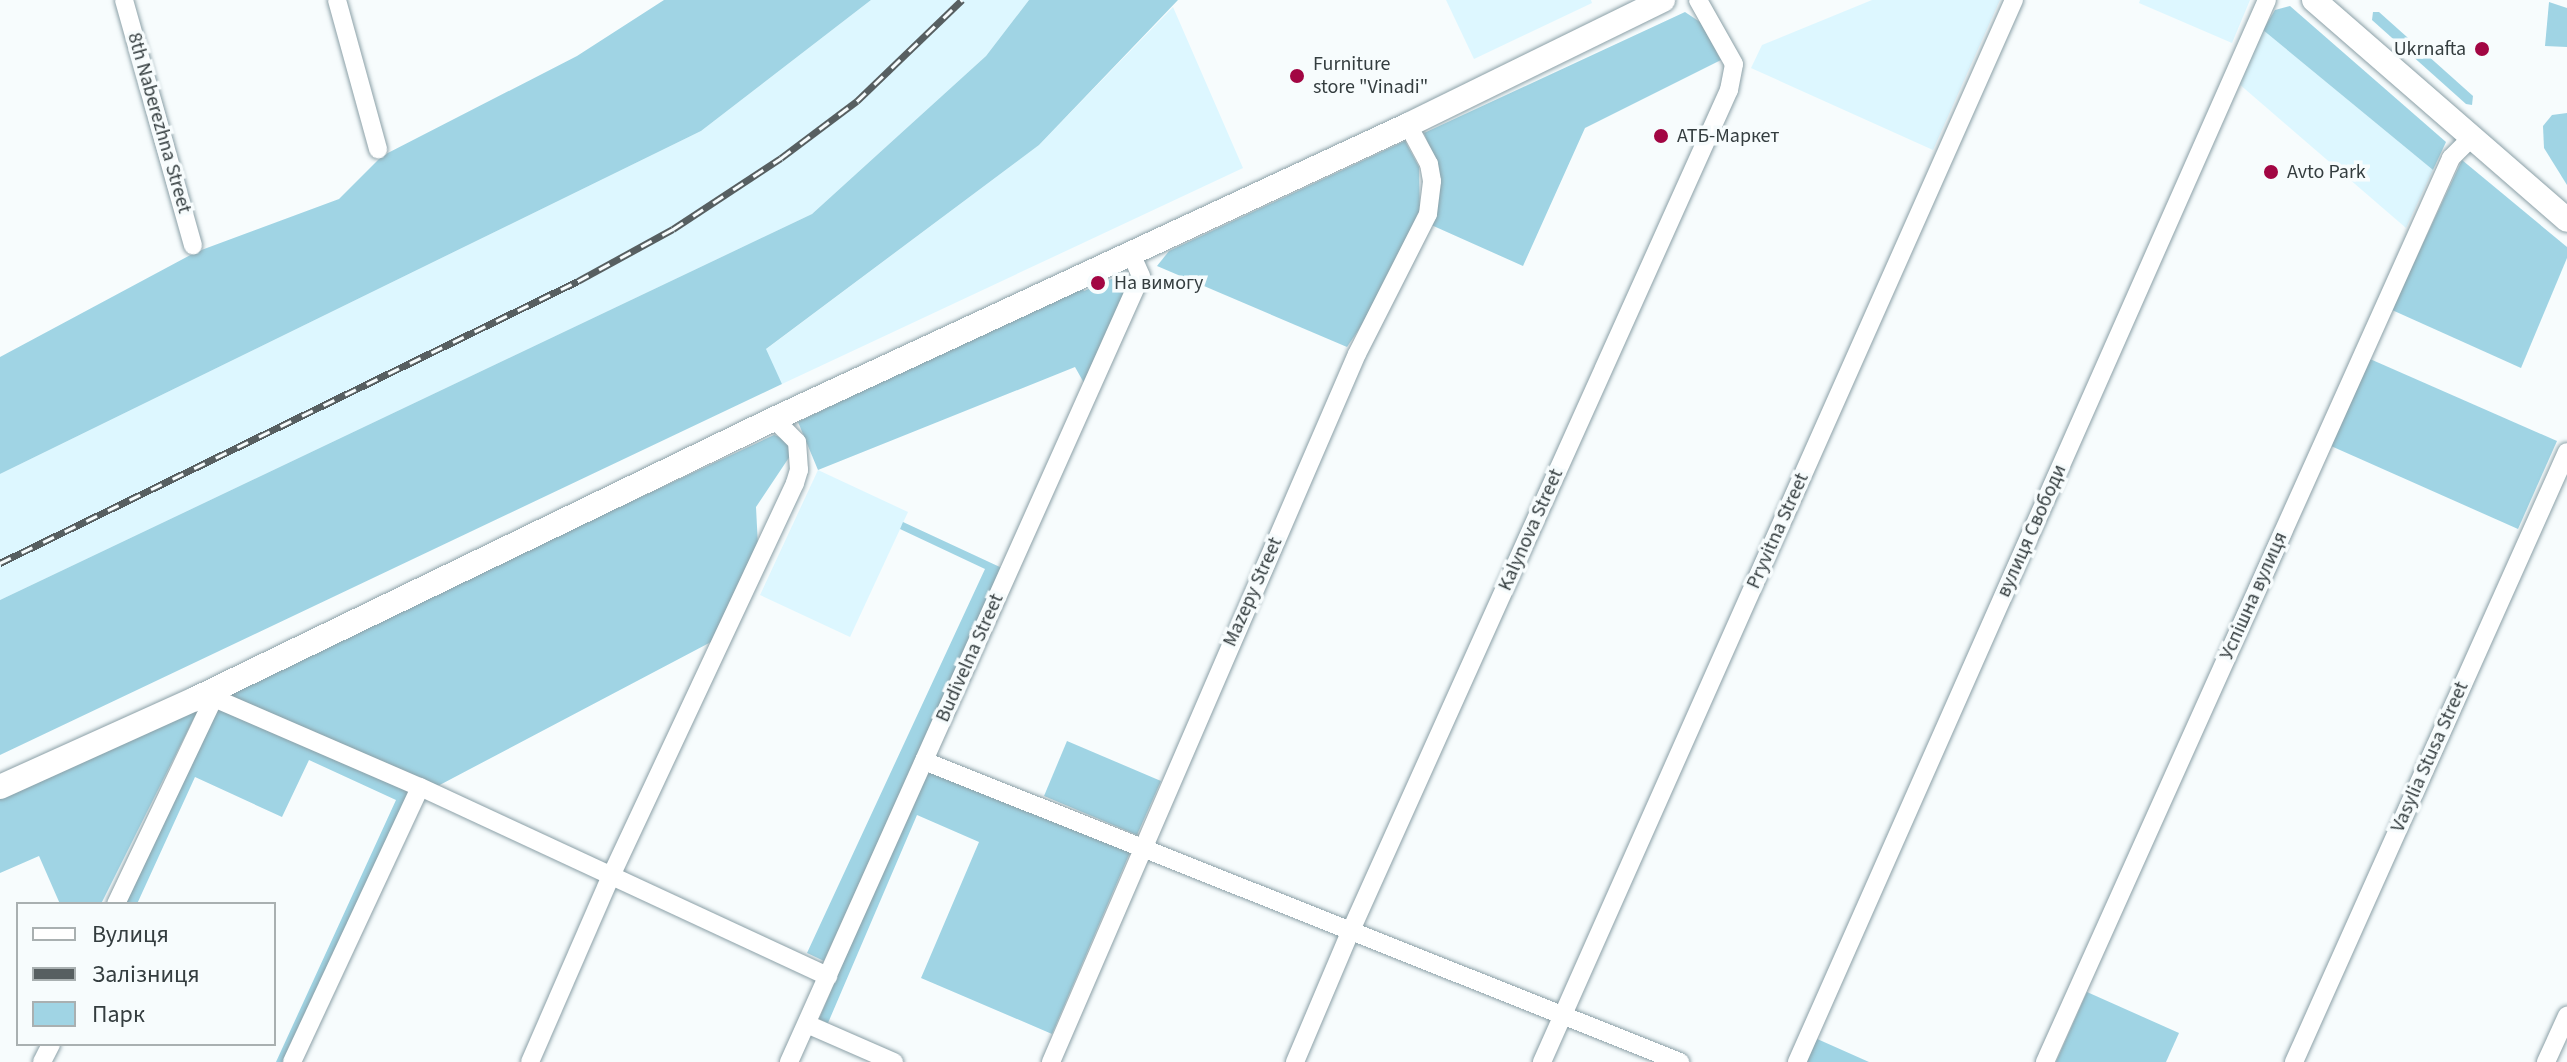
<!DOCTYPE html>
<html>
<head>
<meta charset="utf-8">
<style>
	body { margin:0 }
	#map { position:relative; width:2567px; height:1062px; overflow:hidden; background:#f7fcfd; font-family:"Source Sans 3",sans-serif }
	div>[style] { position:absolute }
	.built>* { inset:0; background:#ddf7ff }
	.green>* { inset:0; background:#a0d4e4 }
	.roads { filter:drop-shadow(0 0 2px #8ba0a7) drop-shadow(0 0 2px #8ba0a7) }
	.minor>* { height:18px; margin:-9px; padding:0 9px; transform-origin:9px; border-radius:9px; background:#fff }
	.major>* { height:24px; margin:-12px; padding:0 12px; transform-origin:12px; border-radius:12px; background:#fff }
	.rail>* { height:7px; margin-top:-3.5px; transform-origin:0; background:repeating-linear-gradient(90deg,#f7fcfd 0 12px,#575f61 0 24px); box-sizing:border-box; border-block:2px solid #575f61 }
	.dots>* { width:22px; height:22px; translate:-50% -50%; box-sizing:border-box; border:4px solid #f7fcfd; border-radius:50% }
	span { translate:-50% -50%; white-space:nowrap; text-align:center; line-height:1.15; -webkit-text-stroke:7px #f7fcfd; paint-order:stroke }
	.poi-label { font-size:20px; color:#343d3f }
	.right { translate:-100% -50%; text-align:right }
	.left { translate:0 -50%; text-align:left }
	.street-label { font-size:20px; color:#343d3f }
	.legend { position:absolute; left:16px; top:902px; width:260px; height:144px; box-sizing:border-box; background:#f7fcfd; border:2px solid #a9b0b1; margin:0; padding:10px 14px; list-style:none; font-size:24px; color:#343d3f }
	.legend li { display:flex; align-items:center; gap:16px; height:40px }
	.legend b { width:40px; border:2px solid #a9b0b1 }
</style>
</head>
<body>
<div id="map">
	<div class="built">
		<div style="clip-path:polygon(871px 0,1029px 0,986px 56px,812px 214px,0 600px,0 474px,701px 131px)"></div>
		<div style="clip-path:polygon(1446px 0,1591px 0,1592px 3px,1474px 59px)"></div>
		<div style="clip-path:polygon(1872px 0,2000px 0,1933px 150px,1751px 68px,1762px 45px)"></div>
		<div style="clip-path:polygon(2140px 0,2250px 0,2232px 43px,2139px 3px)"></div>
		<div style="clip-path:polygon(1173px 7px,1243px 168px,782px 384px,765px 350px,1039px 145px)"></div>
		<div style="clip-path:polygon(2263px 30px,2433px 170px,2406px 228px,2238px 83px)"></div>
		<div style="clip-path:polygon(818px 470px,908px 512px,850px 637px,760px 595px)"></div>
	</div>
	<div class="green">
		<div style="clip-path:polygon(664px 0,871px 0,701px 131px,0 474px,0 357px,196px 252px,339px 199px,382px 156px,577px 56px)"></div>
		<div style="clip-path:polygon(1029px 0,1178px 0,1039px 145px,766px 349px,782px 384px,0 755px,0 600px,812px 214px,986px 56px)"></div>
		<div style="clip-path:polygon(2549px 2px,2567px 8px,2567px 47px,2545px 46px)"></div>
		<div style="clip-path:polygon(2290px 6px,2446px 142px,2433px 170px,2263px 30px,2275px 10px)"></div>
		<div style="clip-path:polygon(1685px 12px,1700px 22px,1721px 60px,1585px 128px,1523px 266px,1429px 224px,1435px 161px,1424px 133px)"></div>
		<div style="clip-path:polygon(2373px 12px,2379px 12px,2473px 96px,2472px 105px,2466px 104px,2372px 20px)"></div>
		<div style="clip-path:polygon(2567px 113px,2567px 185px,2544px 148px,2543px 126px,2552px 115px)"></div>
		<div style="clip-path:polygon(1405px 141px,1419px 167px,1420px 215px,1372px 310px,1347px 347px,1157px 266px,1169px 251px)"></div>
		<div style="clip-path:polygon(2462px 160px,2567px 247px,2567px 258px,2521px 368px,2392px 310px)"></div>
		<div style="clip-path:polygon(1118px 276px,1124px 294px,1084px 383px,1075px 367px,818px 470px,798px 422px,1081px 285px,1084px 291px)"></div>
		<div style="clip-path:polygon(2370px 359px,2557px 441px,2518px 529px,2331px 446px)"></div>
		<div style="clip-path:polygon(774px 435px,788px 440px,790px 456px,756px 507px,758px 546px,711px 642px,434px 788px,218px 694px)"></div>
		<div style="clip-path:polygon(903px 522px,1002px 568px,824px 961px,807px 953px,985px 569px,900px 529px)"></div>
		<div style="clip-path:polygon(192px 704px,197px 712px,101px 904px,60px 904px,39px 856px,0 873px,0 796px)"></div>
		<div style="clip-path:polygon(218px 704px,413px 789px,286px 1062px,276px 1062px,396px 800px,309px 760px,282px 817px,195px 777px,137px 904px,124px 904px)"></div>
		<div style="clip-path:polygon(1067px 741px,1161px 781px,1137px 835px,1044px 796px)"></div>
		<div style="clip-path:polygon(926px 769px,1131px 850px,1052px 1034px,921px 978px,979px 842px,917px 815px,828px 1023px,819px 1019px)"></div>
		<div style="clip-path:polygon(2087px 992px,2179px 1033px,2166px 1062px,2056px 1062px)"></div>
		<div style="clip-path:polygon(1815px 1038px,1869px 1062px,1805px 1062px)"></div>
	</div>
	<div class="roads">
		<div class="minor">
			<div style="left:124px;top:0;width:255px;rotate:74.3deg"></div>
			<div style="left:337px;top:0;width:155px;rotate:74.6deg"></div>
			<div style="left:199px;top:698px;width:15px"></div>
			<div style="left:214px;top:698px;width:224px;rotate:23.4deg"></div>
			<div style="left:420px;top:787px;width:450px;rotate:24.9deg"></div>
			<div style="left:924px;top:761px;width:814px;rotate:21.71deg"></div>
			<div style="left:116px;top:904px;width:228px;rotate:-64.6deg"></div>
			<div style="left:807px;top:1024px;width:95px;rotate:23.6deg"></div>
			<div style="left:42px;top:1062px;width:20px;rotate:-63deg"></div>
			<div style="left:292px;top:1062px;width:303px;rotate:-65deg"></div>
			<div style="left:530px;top:1062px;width:203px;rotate:-66.5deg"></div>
			<div style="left:611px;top:876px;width:434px;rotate:-64.9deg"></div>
			<div style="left:795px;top:483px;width:14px;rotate:-73deg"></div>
			<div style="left:799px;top:470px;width:28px;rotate:-94deg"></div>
			<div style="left:797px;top:442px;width:33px;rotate:-135deg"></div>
			<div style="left:789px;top:1062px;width:861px;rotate:-65.88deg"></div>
			<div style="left:1141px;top:276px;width:24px;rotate:-114deg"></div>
			<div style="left:1051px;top:1062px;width:771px;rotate:-66.63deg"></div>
			<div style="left:1357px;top:354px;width:157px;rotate:-63.1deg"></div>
			<div style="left:1428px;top:214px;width:33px;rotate:-83deg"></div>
			<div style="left:1432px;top:181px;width:17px;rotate:-100deg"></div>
			<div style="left:1429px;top:164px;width:44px;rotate:-118.3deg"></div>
			<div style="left:1295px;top:1062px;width:146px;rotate:-67deg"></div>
			<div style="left:1352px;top:928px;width:919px;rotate:-65.78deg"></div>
			<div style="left:1729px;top:90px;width:26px;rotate:-79deg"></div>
			<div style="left:1734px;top:64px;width:73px;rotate:-119.4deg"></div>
			<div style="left:1542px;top:1062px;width:1162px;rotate:-66.04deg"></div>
			<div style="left:1797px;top:1062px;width:1161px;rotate:-66.13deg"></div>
			<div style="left:2045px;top:1062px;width:991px;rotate:-65.81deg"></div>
			<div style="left:2451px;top:158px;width:30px;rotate:-45deg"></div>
			<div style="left:2294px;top:1062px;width:668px;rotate:-65.89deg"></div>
			<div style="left:2546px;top:1062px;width:51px;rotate:-65.5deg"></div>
		</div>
		<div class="major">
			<div style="left:2314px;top:0;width:335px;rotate:41deg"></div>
			<div style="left:0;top:787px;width:214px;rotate:-24.3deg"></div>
			<div style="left:195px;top:699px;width:643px;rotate:-25.81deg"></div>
			<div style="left:774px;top:419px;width:699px;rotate:-24.88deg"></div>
			<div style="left:1408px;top:125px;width:284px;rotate:-26.1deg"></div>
		</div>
	</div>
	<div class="rail">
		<div style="left:0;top:563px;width:643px;rotate:-26.01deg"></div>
		<div style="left:578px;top:281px;width:108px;rotate:-28.7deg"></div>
		<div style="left:673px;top:229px;width:129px;rotate:-33.3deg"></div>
		<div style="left:781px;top:158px;width:95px;rotate:-36.9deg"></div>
		<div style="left:857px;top:101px;width:146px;rotate:-43.9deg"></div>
	</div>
	<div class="dots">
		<div style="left:2482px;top:49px;background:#a20643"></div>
		<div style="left:1297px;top:76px;background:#a20643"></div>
		<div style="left:1661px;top:136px;background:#a20643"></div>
		<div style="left:2271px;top:172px;background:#a20643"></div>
		<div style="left:1098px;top:283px;background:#a20643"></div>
	</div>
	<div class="poi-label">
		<span class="right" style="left:2466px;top:49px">Ukrnafta</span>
		<span class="left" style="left:1313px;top:76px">Furniture<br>store "Vinadi"</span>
		<span class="left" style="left:1677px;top:136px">АТБ-Маркет</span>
		<span class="left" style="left:2287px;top:172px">Avto Park</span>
		<span class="left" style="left:1114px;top:283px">На вимогу</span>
	</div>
	<div class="street-label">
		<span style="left:159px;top:123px;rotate:74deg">8th Naberezhna Street</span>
		<span style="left:1531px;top:530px;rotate:-66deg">Kalynova Street</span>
		<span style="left:1778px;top:531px;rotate:-66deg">Pryvitna Street</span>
		<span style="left:2032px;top:531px;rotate:-66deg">вулиця Свободи</span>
		<span style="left:1253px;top:592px;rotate:-66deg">Mazepy Street</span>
		<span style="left:2254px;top:596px;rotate:-66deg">Успішна вулиця</span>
		<span style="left:970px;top:658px;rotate:-66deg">Budivelna Street</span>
		<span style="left:2430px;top:757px;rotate:-66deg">Vasylia Stusa Street</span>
	</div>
	<ul class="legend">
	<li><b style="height:10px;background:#fff"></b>Вулиця</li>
	<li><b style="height:10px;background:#575f61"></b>Залізниця</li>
	<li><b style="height:22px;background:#a0d4e4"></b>Парк</li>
	</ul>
</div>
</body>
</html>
